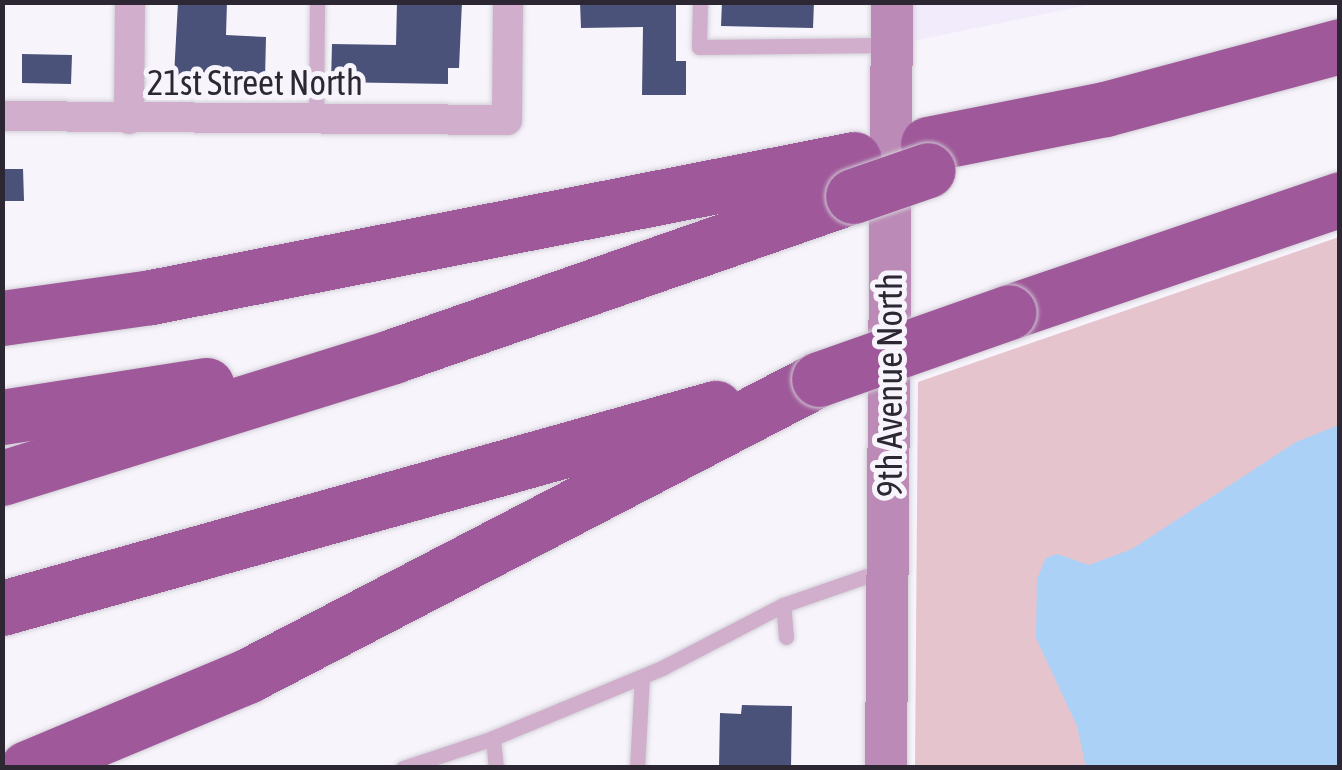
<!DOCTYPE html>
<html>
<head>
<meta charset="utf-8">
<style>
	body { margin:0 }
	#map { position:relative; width:1342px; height:770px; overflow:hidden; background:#f7f4fb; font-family:"Asap Condensed",sans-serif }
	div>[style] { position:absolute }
	.built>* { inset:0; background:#f1ebfb }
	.green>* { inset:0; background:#e5c4ce }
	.water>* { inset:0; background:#abd1f6 }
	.building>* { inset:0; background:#4b527a }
	.roads { filter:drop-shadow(0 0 2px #d2cfd7) drop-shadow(0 0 2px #d2cfd7) }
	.lane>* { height:15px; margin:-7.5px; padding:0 7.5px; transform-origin:7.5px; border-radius:7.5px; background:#d0aecc }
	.street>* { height:30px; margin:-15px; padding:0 15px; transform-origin:15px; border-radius:15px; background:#d0aecc }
	.secondary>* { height:42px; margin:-21px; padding:0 21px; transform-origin:21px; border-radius:21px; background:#bc8ab6 }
	.highway>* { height:55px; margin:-27.5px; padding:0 27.5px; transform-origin:27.5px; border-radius:27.5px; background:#9f5899 }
	.bridges { filter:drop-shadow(0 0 2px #d2cfd7) drop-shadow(0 0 2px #d2cfd7) }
	.highway-bridge>* { height:55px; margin:-27.5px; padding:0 27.5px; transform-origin:27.5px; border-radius:27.5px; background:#9f5899 }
	span { translate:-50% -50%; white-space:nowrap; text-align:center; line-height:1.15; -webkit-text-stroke:10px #f7f4fb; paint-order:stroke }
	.street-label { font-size:35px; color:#2c2733 }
	.frame { position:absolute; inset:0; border:5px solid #2c2733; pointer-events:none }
</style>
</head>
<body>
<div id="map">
	<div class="built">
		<div style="clip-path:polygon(907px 3px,1099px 3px,907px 42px)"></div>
	</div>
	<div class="green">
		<div style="clip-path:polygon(1339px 237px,1339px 767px,915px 768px,918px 382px)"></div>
	</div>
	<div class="water">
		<div style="clip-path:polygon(1339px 425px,1339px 767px,1086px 767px,1077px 726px,1036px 638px,1037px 579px,1046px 558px,1057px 554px,1089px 565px,1132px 549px,1296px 442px)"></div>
	</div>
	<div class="building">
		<div style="clip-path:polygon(178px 2px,227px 2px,226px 35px,266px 37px,265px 79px,174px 76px)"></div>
		<div style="clip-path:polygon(397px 2px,462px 2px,459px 68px,448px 68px,448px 84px,331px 82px,332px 44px,396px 45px)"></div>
		<div style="clip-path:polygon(580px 2px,676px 2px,676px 61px,686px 61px,686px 95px,642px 95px,643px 27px,581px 28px)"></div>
		<div style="clip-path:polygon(722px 2px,814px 2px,813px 28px,721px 26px)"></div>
		<div style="clip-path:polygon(22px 54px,72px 55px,71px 84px,22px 83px)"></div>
		<div style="clip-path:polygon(2px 169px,23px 169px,24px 201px,2px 201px)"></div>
		<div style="clip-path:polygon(742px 705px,792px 706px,791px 768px,719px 768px,720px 713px,741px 714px)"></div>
	</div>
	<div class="roads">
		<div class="lane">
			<div style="left:700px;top:2px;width:45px;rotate:91.3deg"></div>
			<div style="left:699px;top:47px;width:189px;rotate:-0.6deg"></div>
			<div style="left:316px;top:120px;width:118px;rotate:-89.5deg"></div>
			<div style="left:786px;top:637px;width:32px;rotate:-95deg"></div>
			<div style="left:783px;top:605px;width:107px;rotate:-19.1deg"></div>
			<div style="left:403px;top:768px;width:95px;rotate:-18.4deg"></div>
			<div style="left:496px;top:768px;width:30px;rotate:-96deg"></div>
			<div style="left:493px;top:738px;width:185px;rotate:-22.5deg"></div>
			<div style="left:664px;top:667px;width:134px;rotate:-27.5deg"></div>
			<div style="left:637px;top:768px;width:91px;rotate:-86.9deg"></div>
		</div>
		<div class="street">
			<div style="left:2px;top:116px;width:505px;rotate:0.45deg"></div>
			<div style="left:507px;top:120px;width:118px;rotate:-89.5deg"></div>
			<div style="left:129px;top:119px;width:117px;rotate:-89.5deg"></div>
		</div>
		<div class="secondary">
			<div style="left:886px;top:768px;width:766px;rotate:-89.55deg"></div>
		</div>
		<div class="highway">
			<div style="left:928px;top:144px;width:180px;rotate:-11.2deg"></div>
			<div style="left:1105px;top:109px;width:243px;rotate:-15deg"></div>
			<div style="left:1009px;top:312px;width:350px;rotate:-18.8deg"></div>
			<div style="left:2px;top:318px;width:150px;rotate:-8deg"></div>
			<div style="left:151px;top:297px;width:716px;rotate:-11.11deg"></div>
			<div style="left:2px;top:417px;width:207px;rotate:-8.9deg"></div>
			<div style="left:2px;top:478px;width:410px;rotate:-17.3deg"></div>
			<div style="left:393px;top:356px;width:487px;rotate:-19.2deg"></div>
			<div style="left:2px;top:608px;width:741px;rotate:-15.67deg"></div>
			<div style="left:27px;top:768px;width:238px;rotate:-22.7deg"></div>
			<div style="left:247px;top:676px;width:645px;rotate:-27.44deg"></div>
		</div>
	</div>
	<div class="bridges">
		<div class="highway-bridge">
			<div style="left:853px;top:196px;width:79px;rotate:-19.1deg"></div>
			<div style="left:819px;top:379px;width:201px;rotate:-19.4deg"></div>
		</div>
	</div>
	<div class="street-label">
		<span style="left:255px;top:82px">21st Street North</span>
		<span style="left:889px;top:385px;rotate:-90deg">9th Avenue North</span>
	</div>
	<div class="frame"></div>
</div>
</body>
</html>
